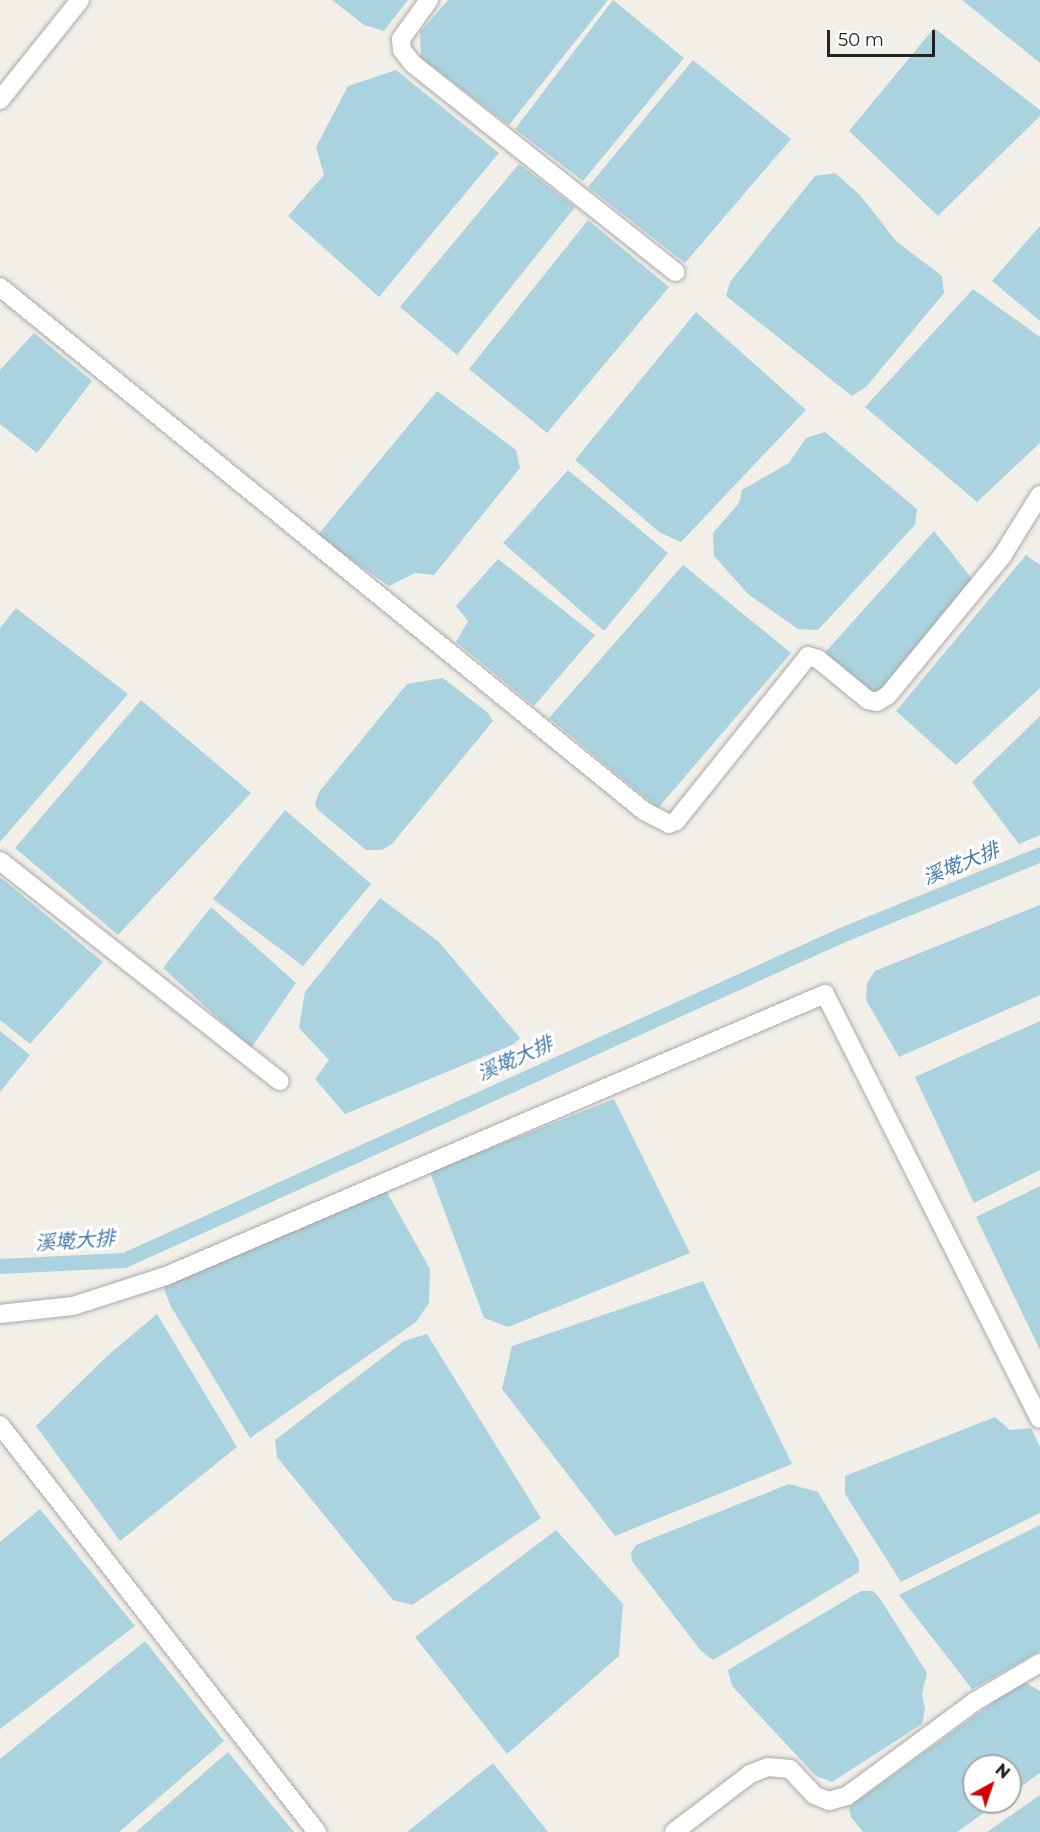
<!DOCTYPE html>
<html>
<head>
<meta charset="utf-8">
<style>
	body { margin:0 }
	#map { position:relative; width:1040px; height:1832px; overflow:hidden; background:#f2efe9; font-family:Montserrat,"Noto Sans TC",sans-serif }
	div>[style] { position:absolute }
	.water>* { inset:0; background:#aad3df }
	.canal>* { height:15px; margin:-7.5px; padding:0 7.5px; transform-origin:7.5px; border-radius:7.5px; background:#aad3df }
	.roads { filter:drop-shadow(0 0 2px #a9a9a9) drop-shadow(0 0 2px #a9a9a9) }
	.minor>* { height:18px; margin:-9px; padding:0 9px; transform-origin:9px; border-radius:9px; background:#fff }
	span { translate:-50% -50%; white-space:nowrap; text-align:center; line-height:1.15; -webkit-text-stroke:6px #fff; paint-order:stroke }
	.water-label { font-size:20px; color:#4a7aab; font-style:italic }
	.north { position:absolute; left:962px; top:1754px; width:60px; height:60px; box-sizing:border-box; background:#fff; border:2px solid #a7a7a7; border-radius:50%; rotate:40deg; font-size:16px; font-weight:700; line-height:24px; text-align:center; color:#222 }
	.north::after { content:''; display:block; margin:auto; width:21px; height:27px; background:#d40000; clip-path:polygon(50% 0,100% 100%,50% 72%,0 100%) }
	.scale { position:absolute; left:827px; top:30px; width:108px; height:27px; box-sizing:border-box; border:3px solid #222; border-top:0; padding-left:8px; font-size:18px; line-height:21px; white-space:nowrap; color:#222; -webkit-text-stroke:4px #fff; paint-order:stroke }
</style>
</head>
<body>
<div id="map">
	<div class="water">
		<div style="clip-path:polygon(332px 0,408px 0,384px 31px,364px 25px)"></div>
		<div style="clip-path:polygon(448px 0,608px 0,509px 125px,421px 58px,420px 32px)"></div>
		<div style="clip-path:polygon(613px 0,684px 58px,583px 181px,515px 129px)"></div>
		<div style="clip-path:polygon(962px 0,1040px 0,1040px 63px)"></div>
		<div style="clip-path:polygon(934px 28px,1040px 110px,1040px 116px,938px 216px,849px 131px)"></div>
		<div style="clip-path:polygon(693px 60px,791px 139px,685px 263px,588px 187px)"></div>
		<div style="clip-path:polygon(396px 70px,499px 153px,379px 297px,288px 216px,324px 175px,316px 147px,348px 86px)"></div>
		<div style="clip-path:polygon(519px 164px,575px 207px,457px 355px,400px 307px)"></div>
		<div style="clip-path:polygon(835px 173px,860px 195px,896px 241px,942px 276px,944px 293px,866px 387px,852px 396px,726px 296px,730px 282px,815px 176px)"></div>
		<div style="clip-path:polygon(588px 220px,669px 287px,547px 433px,469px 369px)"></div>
		<div style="clip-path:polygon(1040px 226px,1040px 321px,992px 281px)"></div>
		<div style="clip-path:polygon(973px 289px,1040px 337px,1040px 443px,977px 502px,865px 407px)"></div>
		<div style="clip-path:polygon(696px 312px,806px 410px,681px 542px,659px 532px,575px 460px)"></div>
		<div style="clip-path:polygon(34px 333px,92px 381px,37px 453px,0 424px,0 370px)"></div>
		<div style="clip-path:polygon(437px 391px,516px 450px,520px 468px,434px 575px,415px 573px,389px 586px,317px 536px)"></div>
		<div style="clip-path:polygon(825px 432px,917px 509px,915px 525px,818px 630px,798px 629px,748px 594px,714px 556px,713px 533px,739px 503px,742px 490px,789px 463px,806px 438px)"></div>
		<div style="clip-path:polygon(568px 470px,668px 553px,604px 631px,503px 543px)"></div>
		<div style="clip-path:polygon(934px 531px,974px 581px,874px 698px,822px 656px)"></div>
		<div style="clip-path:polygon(1026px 555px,1040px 565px,1040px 688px,956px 765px,896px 711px)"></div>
		<div style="clip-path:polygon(498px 559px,595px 635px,534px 706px,456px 642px,468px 621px,456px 606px)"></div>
		<div style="clip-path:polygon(683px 565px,791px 653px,658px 808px,549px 718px)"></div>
		<div style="clip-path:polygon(16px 608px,128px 694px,0 842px,0 628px)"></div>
		<div style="clip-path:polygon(443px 678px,488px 713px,493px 721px,392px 844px,382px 850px,366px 850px,318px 810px,315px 804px,319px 792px,407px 684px)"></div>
		<div style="clip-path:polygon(141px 700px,251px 793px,118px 935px,15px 848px)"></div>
		<div style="clip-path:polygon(1040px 716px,1040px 835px,1019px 844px,972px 782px)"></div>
		<div style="clip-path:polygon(285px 810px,371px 884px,303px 966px,213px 899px)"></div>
		<div style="clip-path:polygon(0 877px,103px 962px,30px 1044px,0 1020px)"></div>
		<div style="clip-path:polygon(380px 898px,438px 941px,520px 1038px,514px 1044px,345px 1114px,315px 1079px,329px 1060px,299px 1028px,305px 992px)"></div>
		<div style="clip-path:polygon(1040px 905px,1040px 995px,899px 1057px,866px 1000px,867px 983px,875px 971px)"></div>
		<div style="clip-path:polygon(211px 907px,296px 983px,251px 1048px,163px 968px)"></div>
		<div style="clip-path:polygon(1040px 1021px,1040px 1170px,974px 1203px,915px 1077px)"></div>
		<div style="clip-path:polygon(0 1031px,30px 1055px,0 1092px)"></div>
		<div style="clip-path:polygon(614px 1099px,690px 1253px,508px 1327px,484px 1318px,430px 1172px)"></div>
		<div style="clip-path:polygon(1040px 1186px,1040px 1350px,976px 1217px)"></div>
		<div style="clip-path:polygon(384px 1187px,430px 1269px,429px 1303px,416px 1322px,250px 1438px,170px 1305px,164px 1289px,169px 1273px)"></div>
		<div style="clip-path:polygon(703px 1281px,792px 1464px,615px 1536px,502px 1389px,512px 1346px)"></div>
		<div style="clip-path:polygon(157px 1314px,237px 1447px,120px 1541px,36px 1426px,106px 1357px)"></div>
		<div style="clip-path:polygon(427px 1334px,541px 1518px,412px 1605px,393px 1600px,277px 1457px,275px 1440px,404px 1341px)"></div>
		<div style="clip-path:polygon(995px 1417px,1010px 1430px,1031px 1428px,1040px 1447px,1040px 1513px,901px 1582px,845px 1494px,845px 1476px)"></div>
		<div style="clip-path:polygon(789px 1484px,818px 1492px,859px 1560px,859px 1572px,713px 1660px,701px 1651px,632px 1561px,631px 1553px,636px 1545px)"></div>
		<div style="clip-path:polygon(40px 1509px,135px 1626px,0 1729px,0 1542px)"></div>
		<div style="clip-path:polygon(1040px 1525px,1040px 1651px,972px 1689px,899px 1595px)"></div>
		<div style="clip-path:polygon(556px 1530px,623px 1604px,619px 1656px,507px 1754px,415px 1637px)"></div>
		<div style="clip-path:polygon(861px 1591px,873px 1591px,881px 1600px,927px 1673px,922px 1694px,925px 1709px,922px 1724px,832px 1782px,816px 1776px,732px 1686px,728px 1670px)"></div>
		<div style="clip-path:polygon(145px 1641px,224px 1741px,119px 1832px,0 1832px,0 1759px)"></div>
		<div style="clip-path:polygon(1023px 1681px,1040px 1691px,1040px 1773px,1010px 1794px,1010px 1766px,974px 1766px,974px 1802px,999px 1802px,957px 1832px,863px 1832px,851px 1817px,849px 1807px)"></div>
		<div style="clip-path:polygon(228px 1752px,294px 1832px,136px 1832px)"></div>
		<div style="clip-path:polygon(493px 1763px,548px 1832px,407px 1832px)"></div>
		<div style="clip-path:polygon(1040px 1795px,1040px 1832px,987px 1832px)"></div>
	</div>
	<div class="canal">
		<div style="left:0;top:1266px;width:124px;rotate:-2.8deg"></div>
		<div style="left:124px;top:1260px;width:787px;rotate:-24.38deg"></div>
		<div style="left:841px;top:935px;width:215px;rotate:-22.1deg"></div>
	</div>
	<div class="roads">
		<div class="minor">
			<div style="left:429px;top:0;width:48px;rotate:125.7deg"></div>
			<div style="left:401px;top:39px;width:11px;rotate:85deg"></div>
			<div style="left:402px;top:50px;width:18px;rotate:52deg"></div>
			<div style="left:413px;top:64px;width:335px;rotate:38.4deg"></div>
			<div style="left:0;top:100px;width:128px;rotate:-51.3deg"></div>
			<div style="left:0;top:287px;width:830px;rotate:39.13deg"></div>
			<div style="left:644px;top:811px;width:28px;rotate:27deg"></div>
			<div style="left:669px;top:824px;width:8px;rotate:-23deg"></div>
			<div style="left:676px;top:821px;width:211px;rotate:-51.3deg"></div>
			<div style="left:808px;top:656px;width:10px;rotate:17deg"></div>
			<div style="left:818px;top:659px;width:65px;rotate:39.4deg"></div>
			<div style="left:868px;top:700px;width:9px;rotate:13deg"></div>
			<div style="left:877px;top:702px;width:13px;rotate:-32deg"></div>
			<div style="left:888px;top:695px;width:180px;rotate:-50.6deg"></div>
			<div style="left:1002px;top:556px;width:72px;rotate:-58.1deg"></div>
			<div style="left:0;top:861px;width:356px;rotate:38.2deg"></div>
			<div style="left:0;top:1314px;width:73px;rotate:-6.3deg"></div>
			<div style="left:73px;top:1306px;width:98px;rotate:-17.9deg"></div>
			<div style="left:166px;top:1276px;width:717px;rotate:-23.17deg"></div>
			<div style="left:825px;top:994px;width:476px;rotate:63.2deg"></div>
			<div style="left:0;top:1425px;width:516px;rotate:52.09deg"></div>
			<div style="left:674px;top:1832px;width:96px;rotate:-37.3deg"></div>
			<div style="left:750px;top:1774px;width:19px;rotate:-21deg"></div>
			<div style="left:768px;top:1767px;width:22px;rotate:5deg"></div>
			<div style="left:790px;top:1769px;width:35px;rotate:47deg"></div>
			<div style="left:814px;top:1795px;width:16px;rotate:22deg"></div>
			<div style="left:829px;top:1801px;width:19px;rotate:-16deg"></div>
			<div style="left:847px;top:1796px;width:158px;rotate:-36.5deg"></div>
			<div style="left:974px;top:1702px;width:77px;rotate:-30.6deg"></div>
		</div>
	</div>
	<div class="water-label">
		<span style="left:961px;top:864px;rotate:-22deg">溪墘大排</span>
		<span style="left:515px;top:1059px;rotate:-24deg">溪墘大排</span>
		<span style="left:75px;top:1241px;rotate:-4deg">溪墘大排</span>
	</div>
	<div class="north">N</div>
	<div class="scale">50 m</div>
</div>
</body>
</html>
